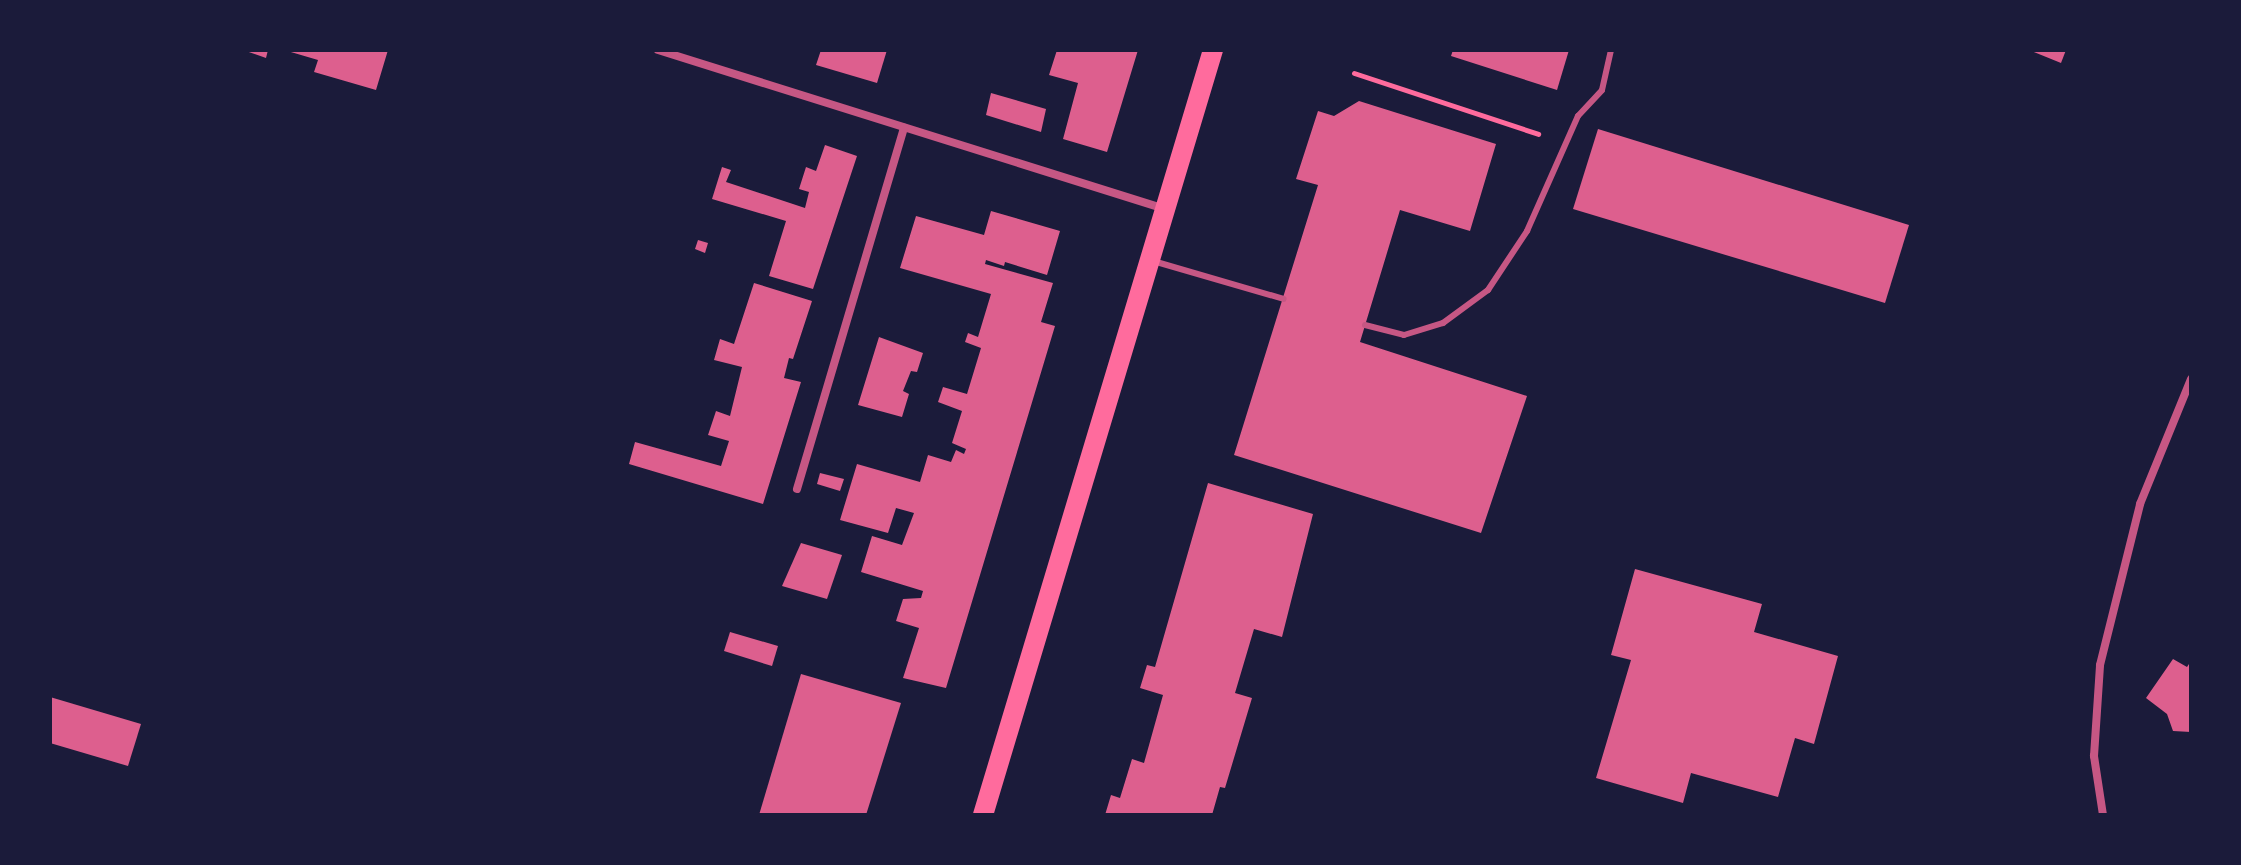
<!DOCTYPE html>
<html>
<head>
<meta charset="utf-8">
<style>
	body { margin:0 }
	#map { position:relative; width:2241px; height:865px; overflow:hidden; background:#1b1b3a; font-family:"PT Sans Narrow",sans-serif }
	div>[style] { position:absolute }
	.building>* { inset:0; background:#dd5f8e }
	.path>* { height:5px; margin:-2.5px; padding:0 2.5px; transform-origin:2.5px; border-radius:2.5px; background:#ff6b9d }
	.service>* { height:6px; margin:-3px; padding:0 3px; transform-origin:3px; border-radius:3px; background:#c65784 }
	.minor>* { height:8px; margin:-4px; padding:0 4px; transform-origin:4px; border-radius:4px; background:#c65784 }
	.primary>* { height:20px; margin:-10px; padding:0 10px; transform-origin:10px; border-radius:10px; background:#ff6b9d }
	span { translate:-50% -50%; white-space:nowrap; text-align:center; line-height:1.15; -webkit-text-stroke:8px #1b1b3a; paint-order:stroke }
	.frame { position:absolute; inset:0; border:52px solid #1b1b3a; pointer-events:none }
</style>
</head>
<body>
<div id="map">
	<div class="building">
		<div style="clip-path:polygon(243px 50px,268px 50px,266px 58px)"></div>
		<div style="clip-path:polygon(284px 50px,388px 50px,376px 90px,314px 72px,318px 60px)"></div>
		<div style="clip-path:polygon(821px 50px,887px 50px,877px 83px,816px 65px)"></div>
		<div style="clip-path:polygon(1057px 50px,1138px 50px,1107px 152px,1063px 139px,1078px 83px,1049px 75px)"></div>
		<div style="clip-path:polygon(1453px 50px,1569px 50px,1557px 90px,1451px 56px)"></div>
		<div style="clip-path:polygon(2029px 50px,2066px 50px,2061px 63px)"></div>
		<div style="clip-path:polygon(991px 93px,1046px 109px,1041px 132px,986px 115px)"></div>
		<div style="clip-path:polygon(1359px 101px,1496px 144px,1470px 231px,1400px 210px,1360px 342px,1527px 396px,1481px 533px,1234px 455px,1318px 185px,1296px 179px,1318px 111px,1334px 116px)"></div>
		<div style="clip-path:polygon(1598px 129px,1909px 225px,1885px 303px,1573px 209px)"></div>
		<div style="clip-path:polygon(825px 145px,857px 156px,813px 289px,769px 276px,786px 221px,712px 199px,722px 167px,731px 170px,726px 182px,805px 208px,809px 192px,799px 189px,806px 167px,816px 171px)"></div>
		<div style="clip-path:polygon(991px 211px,1060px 231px,1047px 275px,1005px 262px,1004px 266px,986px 260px,985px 264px,1053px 283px,1041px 322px,1055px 326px,946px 688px,903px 678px,919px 628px,896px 621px,903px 599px,921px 598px,923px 591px,861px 572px,872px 536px,902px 545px,914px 513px,896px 508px,888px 533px,840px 520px,857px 464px,920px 482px,928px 455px,951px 462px,956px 450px,964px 454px,966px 449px,952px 443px,962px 411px,938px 402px,943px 387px,967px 394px,981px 348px,965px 342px,968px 333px,978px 337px,991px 294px,900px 268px,916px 216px,984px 235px)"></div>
		<div style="clip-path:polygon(698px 240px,708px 243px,705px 253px,695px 249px)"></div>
		<div style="clip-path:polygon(754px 283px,812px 301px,793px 359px,789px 358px,784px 378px,801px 382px,763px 504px,629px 464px,635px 442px,721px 466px,729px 441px,708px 435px,716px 411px,730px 416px,742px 367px,714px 360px,720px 339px,734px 344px)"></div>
		<div style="clip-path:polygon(879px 337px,923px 353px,917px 372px,911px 371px,903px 391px,909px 394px,902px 417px,858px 405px)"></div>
		<div style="clip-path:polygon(820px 473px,844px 479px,840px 491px,817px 484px)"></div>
		<div style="clip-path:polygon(1208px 483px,1313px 514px,1282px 637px,1254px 629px,1235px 693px,1252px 698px,1225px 788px,1220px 787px,1212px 815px,1105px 815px,1111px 795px,1120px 798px,1132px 759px,1144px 763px,1163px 695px,1140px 688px,1147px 665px,1155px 667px)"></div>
		<div style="clip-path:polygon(801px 543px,842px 555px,827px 599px,782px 586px)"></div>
		<div style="clip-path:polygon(1635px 569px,1762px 604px,1754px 632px,1838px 656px,1814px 744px,1795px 738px,1778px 797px,1691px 773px,1683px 803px,1596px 778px,1631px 660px,1611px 655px)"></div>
		<div style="clip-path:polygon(730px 632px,778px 646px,772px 666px,724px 651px)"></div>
		<div style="clip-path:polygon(2173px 659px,2187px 667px,2191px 661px,2191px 732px,2173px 731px,2167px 714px,2146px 698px)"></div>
		<div style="clip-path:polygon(801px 674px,901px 703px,866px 815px,759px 815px)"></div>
		<div style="clip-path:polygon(50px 697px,141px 724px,128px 766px,50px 743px)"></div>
	</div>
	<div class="path">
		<div style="left:1354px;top:73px;width:194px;rotate:18.3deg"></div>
	</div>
	<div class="service">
		<div style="left:1153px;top:261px;width:136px;rotate:16.2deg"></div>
		<div style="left:1365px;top:325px;width:40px;rotate:14.4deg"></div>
		<div style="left:1404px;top:335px;width:41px;rotate:-17.1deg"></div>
		<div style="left:1443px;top:323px;width:56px;rotate:-36.3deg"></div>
		<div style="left:1488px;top:290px;width:71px;rotate:-56.5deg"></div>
		<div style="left:1527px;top:231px;width:126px;rotate:-66.1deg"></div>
		<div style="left:1578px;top:116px;width:35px;rotate:-47deg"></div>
		<div style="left:1602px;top:90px;width:41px;rotate:-77.3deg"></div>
	</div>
	<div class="minor">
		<div style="left:658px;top:50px;width:531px;rotate:17.41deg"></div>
		<div style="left:797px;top:489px;width:377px;rotate:-73.5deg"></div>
		<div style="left:2103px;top:815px;width:60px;rotate:-98.7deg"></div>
		<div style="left:2094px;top:756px;width:91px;rotate:-86.2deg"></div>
		<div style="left:2100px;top:665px;width:166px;rotate:-76deg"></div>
		<div style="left:2140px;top:504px;width:135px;rotate:-67.8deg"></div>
	</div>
	<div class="primary">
		<div style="left:983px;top:815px;width:799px;rotate:-73.27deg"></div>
	</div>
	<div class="frame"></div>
</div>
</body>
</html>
